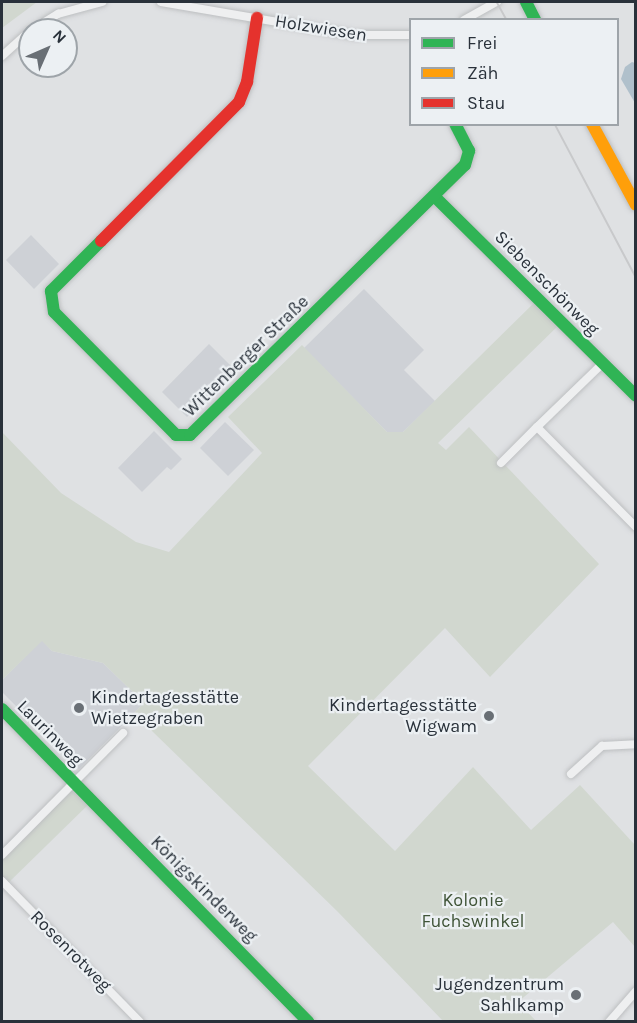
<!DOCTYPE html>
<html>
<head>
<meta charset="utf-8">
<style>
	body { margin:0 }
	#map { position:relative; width:637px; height:1023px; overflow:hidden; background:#dfe1e3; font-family:Karla,sans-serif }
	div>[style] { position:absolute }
	.built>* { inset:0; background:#ced1d6 }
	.green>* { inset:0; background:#d1d7cf }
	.water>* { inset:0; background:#b0c0cb }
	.roads { filter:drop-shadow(0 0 2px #bdbfc1) drop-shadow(0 0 2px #bdbfc1) }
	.street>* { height:8px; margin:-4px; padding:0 4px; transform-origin:4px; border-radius:4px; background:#eeeff0 }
	.fast>* { height:12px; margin:-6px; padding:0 6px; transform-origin:6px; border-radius:6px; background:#30b455 }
	.slow>* { height:12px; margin:-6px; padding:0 6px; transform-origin:6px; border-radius:6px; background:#ff9f0a }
	.jam>* { height:12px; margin:-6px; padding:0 6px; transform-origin:6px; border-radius:6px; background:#e5322d }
	.tram>* { height:1.5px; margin:-0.75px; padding:0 0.75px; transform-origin:0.75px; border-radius:0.75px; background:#c8c9cb }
	.dots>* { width:16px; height:16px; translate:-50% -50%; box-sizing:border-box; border:3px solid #ecf0f3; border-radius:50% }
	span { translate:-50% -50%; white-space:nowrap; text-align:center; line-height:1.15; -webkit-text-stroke:4.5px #ecf0f3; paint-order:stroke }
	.street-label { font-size:18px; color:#29313a }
	.poi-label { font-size:18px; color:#29313a }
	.left { translate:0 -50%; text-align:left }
	.right { translate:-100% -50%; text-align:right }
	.park-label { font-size:18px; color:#405438 }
	.frame { position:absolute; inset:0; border:3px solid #29313a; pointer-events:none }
	.legend { position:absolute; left:409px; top:18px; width:210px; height:108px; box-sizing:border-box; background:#ecf0f3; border:2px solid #9ea4a9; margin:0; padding:8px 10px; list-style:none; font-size:18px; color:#29313a }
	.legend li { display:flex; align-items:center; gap:12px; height:30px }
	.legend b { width:30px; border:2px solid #9ea4a9 }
	.north { position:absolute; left:18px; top:18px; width:60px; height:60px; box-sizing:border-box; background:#ecf0f3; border:2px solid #9ea4a9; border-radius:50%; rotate:45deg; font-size:16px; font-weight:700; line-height:24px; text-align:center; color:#29313a }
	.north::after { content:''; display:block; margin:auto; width:21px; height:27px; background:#696f75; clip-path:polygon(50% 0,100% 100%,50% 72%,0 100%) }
</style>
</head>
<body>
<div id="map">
	<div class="built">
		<div style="clip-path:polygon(31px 235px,59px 264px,34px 289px,6px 260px)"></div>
		<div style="clip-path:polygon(364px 289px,424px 350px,404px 370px,435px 401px,403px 432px,387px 432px,304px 348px)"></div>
		<div style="clip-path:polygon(209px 344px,235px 370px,187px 417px,162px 392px)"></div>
		<div style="clip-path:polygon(225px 422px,254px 450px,228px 476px,200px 448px)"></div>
		<div style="clip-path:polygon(154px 431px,182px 459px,171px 470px,167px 467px,142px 492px,118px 468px)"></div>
		<div style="clip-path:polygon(42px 640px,52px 651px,103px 663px,144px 703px,79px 769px,2px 692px,2px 680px)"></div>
	</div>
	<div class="green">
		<div style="clip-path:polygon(2px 2px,37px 2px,2px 28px)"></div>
		<div style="clip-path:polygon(538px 299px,562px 322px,438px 443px,446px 450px,469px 427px,599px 564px,490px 677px,445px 628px,308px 766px,395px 851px,473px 767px,531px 830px,580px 785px,635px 845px,635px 947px,613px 922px,518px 1002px,536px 1021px,443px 1021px,338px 912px,152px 731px,135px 712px,144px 703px,103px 663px,52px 651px,42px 641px,2px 680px,2px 432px,61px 493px,136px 542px,169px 552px,262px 453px,228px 417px,302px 345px,387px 432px,403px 432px)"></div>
		<div style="clip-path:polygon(73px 783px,92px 801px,2px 889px,2px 855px)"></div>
	</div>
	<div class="water">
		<div style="clip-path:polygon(632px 62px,635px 63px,635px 103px,621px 79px,625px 67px)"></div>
	</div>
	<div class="roads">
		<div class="street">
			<div style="left:161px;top:2px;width:197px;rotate:9.7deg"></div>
			<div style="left:355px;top:35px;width:55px"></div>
			<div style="left:464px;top:20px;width:38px;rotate:-29deg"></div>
			<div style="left:32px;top:30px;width:31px;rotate:-32deg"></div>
			<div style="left:58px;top:14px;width:46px;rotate:-15.3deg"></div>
			<div style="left:2px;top:56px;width:38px;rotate:-42deg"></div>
			<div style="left:602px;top:364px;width:91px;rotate:135.9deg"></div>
			<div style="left:537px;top:427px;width:141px;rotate:45.3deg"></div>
			<div style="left:501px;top:463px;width:51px;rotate:-45deg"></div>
			<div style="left:571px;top:774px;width:42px;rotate:-42.1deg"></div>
			<div style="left:602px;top:746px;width:34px;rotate:-3deg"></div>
			<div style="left:2px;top:855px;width:172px;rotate:-45.2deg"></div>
			<div style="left:2px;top:881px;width:197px;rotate:45.6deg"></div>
			<div style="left:609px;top:1022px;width:41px;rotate:-48.9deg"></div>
		</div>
		<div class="fast">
			<div style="left:526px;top:2px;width:20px;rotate:63deg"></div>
			<div style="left:434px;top:196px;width:284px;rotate:44.7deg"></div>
			<div style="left:101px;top:241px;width:71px;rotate:135deg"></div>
			<div style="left:51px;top:291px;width:21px;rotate:82deg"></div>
			<div style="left:54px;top:312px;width:173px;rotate:45.2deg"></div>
			<div style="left:176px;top:435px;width:14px"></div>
			<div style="left:190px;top:435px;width:385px;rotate:-44.5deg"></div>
			<div style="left:465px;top:165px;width:15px;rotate:-74deg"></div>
			<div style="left:469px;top:151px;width:30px;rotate:-117deg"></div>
			<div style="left:2px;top:709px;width:438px;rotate:45.6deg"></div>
		</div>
		<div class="slow">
			<div style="left:592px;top:124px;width:92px;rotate:61.5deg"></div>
		</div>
		<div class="jam">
			<div style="left:101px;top:241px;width:196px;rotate:-45.2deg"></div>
			<div style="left:239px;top:102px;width:22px;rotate:-68deg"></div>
			<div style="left:247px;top:82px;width:65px;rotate:-81.1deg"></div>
		</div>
	</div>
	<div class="tram">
		<div style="left:497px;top:2px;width:21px;rotate:61deg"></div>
		<div style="left:555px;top:124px;width:173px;rotate:62.1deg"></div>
	</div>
	<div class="dots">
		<div style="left:79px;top:708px;background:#696f75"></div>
		<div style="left:489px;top:716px;background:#696f75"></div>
		<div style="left:576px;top:995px;background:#696f75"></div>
	</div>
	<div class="street-label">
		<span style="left:321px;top:28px;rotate:9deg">Holzwiesen</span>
		<span style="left:547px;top:283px;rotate:45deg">Siebenschönweg</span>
		<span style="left:246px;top:356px;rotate:-44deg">Wittenberger Straße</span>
		<span style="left:50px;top:733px;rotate:45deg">Laurinweg</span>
		<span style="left:204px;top:889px;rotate:45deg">Königskinderweg</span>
		<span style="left:71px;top:951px;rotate:45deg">Rosenrotweg</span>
	</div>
	<div class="poi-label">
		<span class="left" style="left:91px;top:708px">Kindertagesstätte<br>Wietzegraben</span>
		<span class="right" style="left:477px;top:716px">Kindertagesstätte<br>Wigwam</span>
		<span class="right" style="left:564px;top:995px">Jugendzentrum<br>Sahlkamp</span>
	</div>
	<div class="park-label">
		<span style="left:473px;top:911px">Kolonie<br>Fuchswinkel</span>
	</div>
	<div class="frame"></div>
	<ul class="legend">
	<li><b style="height:8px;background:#30b455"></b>Frei</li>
	<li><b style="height:8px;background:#ff9f0a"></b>Zäh</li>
	<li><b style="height:8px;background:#e5322d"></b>Stau</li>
	</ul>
	<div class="north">N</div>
</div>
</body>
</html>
